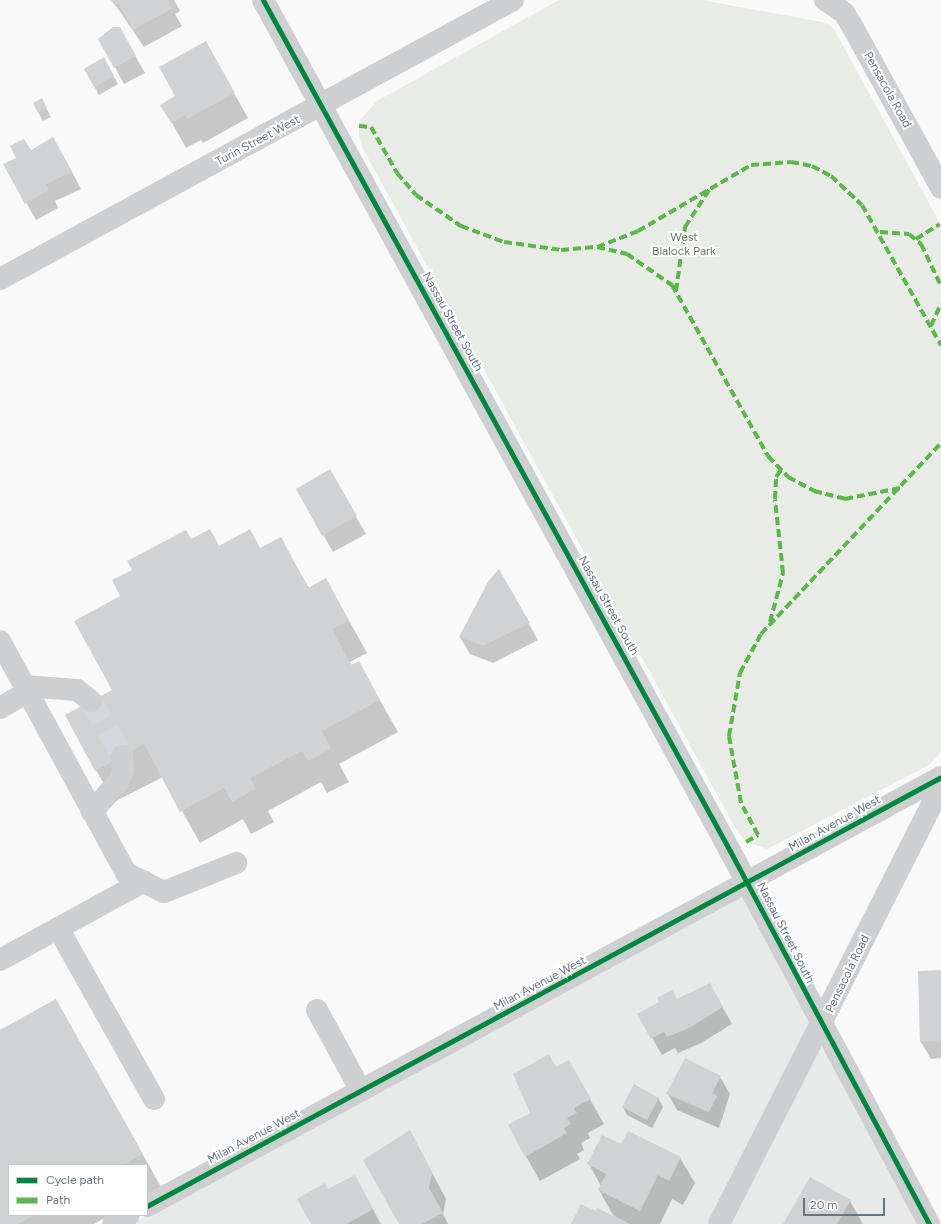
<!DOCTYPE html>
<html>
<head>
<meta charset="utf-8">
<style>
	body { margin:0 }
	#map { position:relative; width:941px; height:1224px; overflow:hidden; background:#f9f9f9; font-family:Figtree,sans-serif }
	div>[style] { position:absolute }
	.built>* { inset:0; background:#e8e9e9 }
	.green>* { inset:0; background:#e8ebe6 }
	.shadow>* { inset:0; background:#0003 }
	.building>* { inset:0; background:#d0d2d3 }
	.minor-tunnel>* { height:22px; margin-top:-11px; transform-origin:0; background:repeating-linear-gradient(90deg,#d4d8dc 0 22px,transparent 0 33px) }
	.minor>* { height:22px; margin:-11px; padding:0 11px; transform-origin:11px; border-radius:11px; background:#cecfd0 }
	.quiet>* { height:4px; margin-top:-2px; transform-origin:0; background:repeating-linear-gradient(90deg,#58b947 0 8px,transparent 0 12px) }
	.cycleway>* { height:5px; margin:-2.5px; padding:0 2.5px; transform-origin:2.5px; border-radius:2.5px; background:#00873e }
	span { translate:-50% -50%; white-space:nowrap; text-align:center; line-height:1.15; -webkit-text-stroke:4px #fff; paint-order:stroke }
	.street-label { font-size:12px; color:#657683 }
	.park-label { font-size:12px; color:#687a64 }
	.legend { position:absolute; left:8px; top:1164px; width:140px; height:52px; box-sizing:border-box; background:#fff; border:1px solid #c1c8cd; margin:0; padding:5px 7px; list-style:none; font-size:12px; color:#657683 }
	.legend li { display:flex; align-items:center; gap:8px; height:20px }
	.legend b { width:20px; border:1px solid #c1c8cd }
	.scale { position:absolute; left:803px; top:1198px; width:82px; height:18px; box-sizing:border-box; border:2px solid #657683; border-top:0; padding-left:5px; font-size:12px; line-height:14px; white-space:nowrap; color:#657683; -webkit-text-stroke:3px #fff; paint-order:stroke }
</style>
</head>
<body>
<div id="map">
	<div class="built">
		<div style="clip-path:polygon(742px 895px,923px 1224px,132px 1224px,462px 1037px)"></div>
	</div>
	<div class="green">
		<div style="clip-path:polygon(559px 0,702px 0,827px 23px,834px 29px,941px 225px,941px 752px,929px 765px,767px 849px,746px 842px,737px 831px,363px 149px,359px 135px,359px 121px,377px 101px)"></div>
	</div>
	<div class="shadow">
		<div style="clip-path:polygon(112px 0,174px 0,180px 11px,175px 14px,182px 26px,144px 47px)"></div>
		<div style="clip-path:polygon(129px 45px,145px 73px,124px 84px,115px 67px)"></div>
		<div style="clip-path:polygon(104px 59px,118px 84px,99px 95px,85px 69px)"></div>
		<div style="clip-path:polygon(220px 68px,248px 118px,203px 143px,201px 140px,186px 148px,162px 105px)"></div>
		<div style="clip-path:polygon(41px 99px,51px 117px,43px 121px,34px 105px)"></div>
		<div style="clip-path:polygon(30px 151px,63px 155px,81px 189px,55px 201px,58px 208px,36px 220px,5px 165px)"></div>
		<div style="clip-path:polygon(329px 471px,366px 534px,333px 552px,297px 489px)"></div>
		<div style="clip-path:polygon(280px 538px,309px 588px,326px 579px,367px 653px,350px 662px,352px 666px,358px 662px,398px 732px,339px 764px,349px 782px,327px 793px,321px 782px,268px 811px,274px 822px,251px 834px,243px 819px,200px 843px,163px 777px,114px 802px,96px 770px,113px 690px,122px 597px,190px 540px,219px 547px,260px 549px)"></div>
		<div style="clip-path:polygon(499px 571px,538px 640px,493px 663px,470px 654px,460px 637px)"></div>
		<div style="clip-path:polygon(941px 971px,941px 1058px,931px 1059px,921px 1042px)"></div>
		<div style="clip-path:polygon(710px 985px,732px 1024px,701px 1043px,678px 1053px,675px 1048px,662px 1055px,639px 1015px)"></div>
		<div style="clip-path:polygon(0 1031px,74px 1032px,161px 1187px,147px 1194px,147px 1165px,9px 1165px,9px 1215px,110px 1215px,94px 1224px,0 1224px)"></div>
		<div style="clip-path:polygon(556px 1069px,583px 1087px,604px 1124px,588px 1133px,590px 1138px,581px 1143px,584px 1150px,577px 1154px,580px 1159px,540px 1181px,526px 1156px,532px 1114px)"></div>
		<div style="clip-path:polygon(720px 1077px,730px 1094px,719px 1128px,677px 1110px,668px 1094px)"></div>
		<div style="clip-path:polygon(658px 1098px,663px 1107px,652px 1128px,627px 1115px,623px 1107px)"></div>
		<div style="clip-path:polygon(410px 1131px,446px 1199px,443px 1214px,448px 1224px,400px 1224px)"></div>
		<div style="clip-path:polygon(622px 1145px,680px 1158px,695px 1183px,683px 1205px,672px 1199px,660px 1224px,628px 1224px,613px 1215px,599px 1190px,601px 1186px,589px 1164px)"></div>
		<div style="clip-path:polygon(328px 1190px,364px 1193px,381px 1224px,313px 1224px)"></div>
		<div style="clip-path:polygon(850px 1201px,863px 1224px,784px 1224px)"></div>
	</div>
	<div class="building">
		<div style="clip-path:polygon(111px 0,168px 0,173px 8px,133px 30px,119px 4px,115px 6px)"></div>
		<div style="clip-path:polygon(113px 27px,120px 27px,136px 56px,114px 68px,98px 39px)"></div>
		<div style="clip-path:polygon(206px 41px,235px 93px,187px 119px,185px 115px,171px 123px,160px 105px,175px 96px,159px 67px)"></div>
		<div style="clip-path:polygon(104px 57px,114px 76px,94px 87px,84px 69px)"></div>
		<div style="clip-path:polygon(42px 98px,47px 108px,38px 113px,33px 103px)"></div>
		<div style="clip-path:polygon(53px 137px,72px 172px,46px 184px,49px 190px,25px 204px,3px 164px,16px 158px,10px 146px,24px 139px,31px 150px)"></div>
		<div style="clip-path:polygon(330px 469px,357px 516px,322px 536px,296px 489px)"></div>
		<div style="clip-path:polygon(210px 529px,219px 546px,250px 529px,260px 548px,281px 537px,308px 588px,326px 578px,349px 621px,332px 629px,351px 665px,359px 661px,380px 700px,322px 731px,331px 749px,308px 761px,302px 751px,250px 778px,256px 789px,232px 802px,224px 788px,180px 812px,144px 744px,95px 771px,65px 715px,112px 690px,74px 621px,120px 596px,112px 580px,132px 570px,127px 561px,186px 530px,191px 539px)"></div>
		<div style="clip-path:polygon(499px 569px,530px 623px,483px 646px,459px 637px,489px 580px)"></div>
		<div style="clip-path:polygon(941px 970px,941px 1041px,920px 1042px,918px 971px)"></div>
		<div style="clip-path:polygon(710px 983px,723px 1007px,691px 1027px,667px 1037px,664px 1032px,651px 1039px,637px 1014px,659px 1002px,657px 998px,672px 990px,677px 999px)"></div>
		<div style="clip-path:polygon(56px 999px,143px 1154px,124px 1165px,9px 1165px,9px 1215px,34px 1215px,18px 1224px,0 1224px,0 1030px)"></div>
		<div style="clip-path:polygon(549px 1054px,556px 1067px,569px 1060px,591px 1099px,574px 1108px,577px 1113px,567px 1118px,571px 1124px,564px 1128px,567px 1133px,525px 1157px,508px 1125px,530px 1113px,513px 1074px)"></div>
		<div style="clip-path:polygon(685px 1058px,721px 1076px,712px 1093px,717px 1096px,709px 1112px,666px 1094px)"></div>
		<div style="clip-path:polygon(634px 1084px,659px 1098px,647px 1120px,622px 1107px)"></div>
		<div style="clip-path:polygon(410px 1130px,432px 1173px,429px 1188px,443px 1213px,422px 1224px,399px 1224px,363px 1160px)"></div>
		<div style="clip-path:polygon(628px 1131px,681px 1157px,669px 1181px,658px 1175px,640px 1211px,598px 1190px,606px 1174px,587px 1164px,602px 1135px,621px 1144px)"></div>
		<div style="clip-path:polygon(355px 1175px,373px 1209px,347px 1224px,311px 1224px,297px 1199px,325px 1183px,328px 1189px)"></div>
		<div style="clip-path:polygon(810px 1177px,851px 1200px,837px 1224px,783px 1224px)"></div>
		<div style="clip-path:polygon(581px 1204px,596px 1211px,597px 1208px,630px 1224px,571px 1224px)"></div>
	</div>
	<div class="minor-tunnel">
		<div style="left:91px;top:701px;width:63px;rotate:60.6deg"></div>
	</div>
	<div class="minor">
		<div style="left:263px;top:0;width:971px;rotate:61.24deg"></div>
		<div style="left:730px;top:851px;width:423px;rotate:61.9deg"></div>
		<div style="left:825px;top:0;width:23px;rotate:34deg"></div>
		<div style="left:844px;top:13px;width:13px;rotate:58deg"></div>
		<div style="left:851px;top:24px;width:187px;rotate:61.2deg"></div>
		<div style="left:0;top:279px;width:584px;rotate:-28.54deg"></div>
		<div style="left:0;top:641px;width:264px;rotate:61.5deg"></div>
		<div style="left:126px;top:873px;width:42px;rotate:26.6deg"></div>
		<div style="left:164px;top:892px;width:78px;rotate:-21.9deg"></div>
		<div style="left:24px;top:686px;width:53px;rotate:4.3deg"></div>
		<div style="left:77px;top:690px;width:18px;rotate:38deg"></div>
		<div style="left:0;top:708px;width:32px;rotate:-30deg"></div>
		<div style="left:92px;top:812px;width:41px;rotate:-48.9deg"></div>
		<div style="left:119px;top:781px;width:12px;rotate:-70deg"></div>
		<div style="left:123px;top:770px;width:14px;rotate:-94deg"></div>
		<div style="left:58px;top:928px;width:196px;rotate:60.7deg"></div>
		<div style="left:0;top:960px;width:164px;rotate:-28.7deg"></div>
		<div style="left:317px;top:1010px;width:92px;rotate:61.5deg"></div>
		<div style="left:147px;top:1206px;width:902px;rotate:-28.38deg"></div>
		<div style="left:113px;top:1224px;width:18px;rotate:-29deg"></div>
		<div style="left:719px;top:1224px;width:491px;rotate:-63.1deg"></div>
	</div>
	<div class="quiet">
		<div style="left:359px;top:126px;width:12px;rotate:5deg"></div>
		<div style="left:371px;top:127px;width:53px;rotate:60.5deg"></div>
		<div style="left:397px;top:173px;width:29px;rotate:49deg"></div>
		<div style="left:416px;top:195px;width:55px;rotate:34.6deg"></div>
		<div style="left:461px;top:226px;width:46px;rotate:20.4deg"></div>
		<div style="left:504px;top:242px;width:58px;rotate:8deg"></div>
		<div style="left:561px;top:250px;width:36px;rotate:-5deg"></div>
		<div style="left:597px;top:247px;width:44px;rotate:-21.3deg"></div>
		<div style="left:638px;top:231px;width:131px;rotate:-30.3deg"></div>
		<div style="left:751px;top:165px;width:40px;rotate:-4.3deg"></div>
		<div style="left:791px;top:162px;width:21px;rotate:11deg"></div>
		<div style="left:812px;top:166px;width:21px;rotate:28deg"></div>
		<div style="left:831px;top:176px;width:42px;rotate:43.1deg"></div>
		<div style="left:862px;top:205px;width:161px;rotate:60.6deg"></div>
		<div style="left:880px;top:232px;width:29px;rotate:4deg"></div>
		<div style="left:909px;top:234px;width:16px;rotate:40deg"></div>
		<div style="left:921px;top:244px;width:47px;rotate:64.5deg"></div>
		<div style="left:916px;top:239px;width:28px;rotate:-32deg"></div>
		<div style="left:597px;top:247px;width:31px;rotate:13deg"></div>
		<div style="left:627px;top:254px;width:55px;rotate:34.6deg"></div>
		<div style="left:672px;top:285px;width:196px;rotate:60.7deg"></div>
		<div style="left:768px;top:456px;width:29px;rotate:46deg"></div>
		<div style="left:788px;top:477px;width:30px;rotate:28deg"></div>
		<div style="left:814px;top:491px;width:32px;rotate:14deg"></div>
		<div style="left:845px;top:499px;width:56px;rotate:-11.3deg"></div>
		<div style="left:676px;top:291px;width:65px;rotate:-82deg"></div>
		<div style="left:685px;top:227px;width:44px;rotate:-57deg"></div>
		<div style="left:931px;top:326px;width:24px;rotate:-66deg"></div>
		<div style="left:770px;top:622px;width:51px;rotate:-75.1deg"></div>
		<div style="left:783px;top:573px;width:74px;rotate:-96.2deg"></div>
		<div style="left:775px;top:499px;width:22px;rotate:-87deg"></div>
		<div style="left:776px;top:477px;width:9px;rotate:-54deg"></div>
		<div style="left:746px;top:842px;width:14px;rotate:-30deg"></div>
		<div style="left:758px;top:835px;width:36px;rotate:-118deg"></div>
		<div style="left:741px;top:803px;width:68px;rotate:-100.2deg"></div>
		<div style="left:729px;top:736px;width:64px;rotate:-80.1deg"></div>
		<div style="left:740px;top:673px;width:44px;rotate:-61.7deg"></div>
		<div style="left:761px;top:634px;width:262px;rotate:-46.7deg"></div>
	</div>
	<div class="cycleway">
		<div style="left:263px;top:0;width:971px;rotate:61.24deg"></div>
		<div style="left:730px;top:851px;width:423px;rotate:61.9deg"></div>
		<div style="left:147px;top:1206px;width:902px;rotate:-28.38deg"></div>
	</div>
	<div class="street-label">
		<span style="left:887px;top:90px;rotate:61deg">Pensacola Road</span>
		<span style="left:258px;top:141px;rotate:-28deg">Turin Street West</span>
		<span style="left:452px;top:322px;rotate:61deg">Nassau Street South</span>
		<span style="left:608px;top:606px;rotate:61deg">Nassau Street South</span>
		<span style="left:835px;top:824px;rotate:-29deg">Milan Avenue West</span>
		<span style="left:785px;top:933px;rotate:63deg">Nassau Street South</span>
		<span style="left:848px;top:974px;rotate:-64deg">Pensacola Road</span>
		<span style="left:540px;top:984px;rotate:-28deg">Milan Avenue West</span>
		<span style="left:254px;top:1137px;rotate:-28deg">Milan Avenue West</span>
	</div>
	<div class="park-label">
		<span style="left:684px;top:245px">West<br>Blalock Park</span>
	</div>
	<ul class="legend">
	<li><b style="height:5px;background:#00873e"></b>Cycle path</li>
	<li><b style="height:5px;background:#58b947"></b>Path</li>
	</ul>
	<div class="scale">20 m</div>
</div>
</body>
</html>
